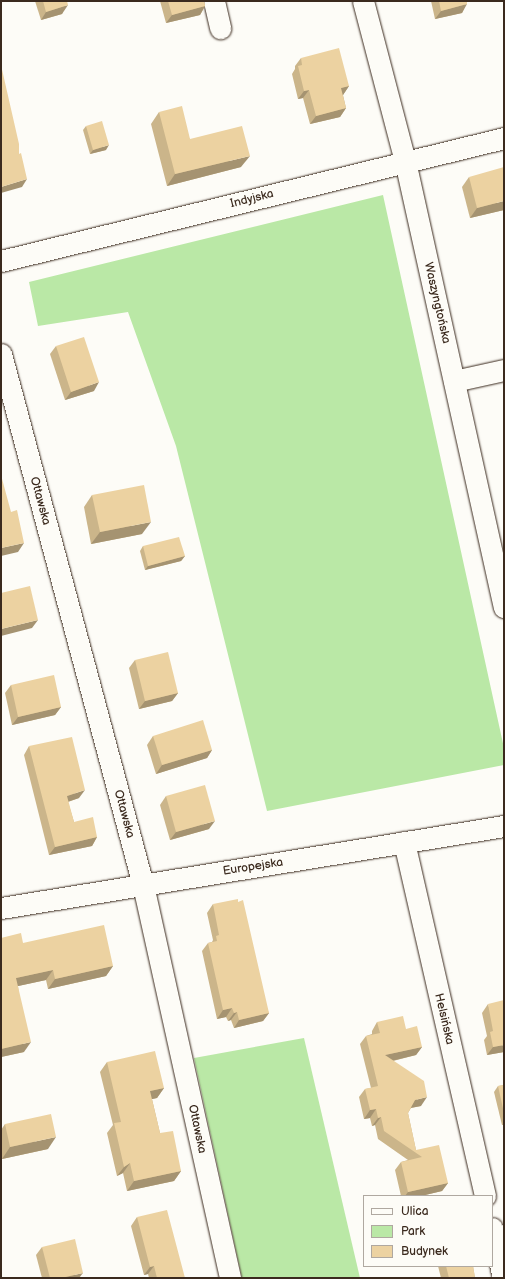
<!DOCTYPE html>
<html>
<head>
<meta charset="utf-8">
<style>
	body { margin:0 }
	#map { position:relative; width:505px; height:1279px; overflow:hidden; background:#fdfcf7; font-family:"Balsamiq Sans",sans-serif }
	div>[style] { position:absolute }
	.green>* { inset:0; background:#bae8a6 }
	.roads { filter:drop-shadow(0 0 1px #3b2a1e) drop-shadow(0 0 1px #3b2a1e) }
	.minor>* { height:21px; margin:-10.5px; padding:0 10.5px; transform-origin:10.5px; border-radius:10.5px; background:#fdfcf7 }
	.wall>* { inset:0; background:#cbb58a }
	.shaded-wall>* { inset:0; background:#a59371 }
	.building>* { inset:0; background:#ecd2a1 }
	span { translate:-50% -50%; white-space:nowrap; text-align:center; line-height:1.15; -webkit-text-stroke:3.5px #fdfcf7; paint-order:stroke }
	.street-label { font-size:12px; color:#3b2a1e }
	.frame { position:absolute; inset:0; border:2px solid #3b2a1e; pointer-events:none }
	.legend { position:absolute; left:363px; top:1195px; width:130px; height:72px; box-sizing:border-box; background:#fdfcf7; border:1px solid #afa8a0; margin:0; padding:5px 7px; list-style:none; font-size:12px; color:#3b2a1e }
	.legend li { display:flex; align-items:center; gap:8px; height:20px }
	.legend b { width:20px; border:1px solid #afa8a0 }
</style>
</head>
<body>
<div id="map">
	<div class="green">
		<div style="clip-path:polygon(383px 195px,504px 748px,504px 765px,267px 811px,176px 446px,128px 312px,38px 326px,29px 282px)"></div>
		<div style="clip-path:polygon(304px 1038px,360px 1278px,242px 1278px,194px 1058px)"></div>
	</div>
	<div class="roads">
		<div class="minor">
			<div style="left:214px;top:1px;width:28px;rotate:77deg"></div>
			<div style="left:363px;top:1px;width:165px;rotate:75.3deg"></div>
			<div style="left:405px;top:161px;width:457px;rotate:77.5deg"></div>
			<div style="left:1px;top:261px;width:518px;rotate:-13.74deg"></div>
			<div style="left:1px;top:354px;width:550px;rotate:75.03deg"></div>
			<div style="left:143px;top:885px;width:403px;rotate:77.5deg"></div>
			<div style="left:454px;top:381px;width:51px;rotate:-12.4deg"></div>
			<div style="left:404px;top:842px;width:363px;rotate:77.1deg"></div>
			<div style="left:1px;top:908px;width:510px;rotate:-9.26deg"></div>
			<div style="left:492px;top:1228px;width:51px;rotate:77.6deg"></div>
		</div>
	</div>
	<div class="wall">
		<div style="clip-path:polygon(35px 1px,67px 1px,62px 14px,41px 20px)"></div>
		<div style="clip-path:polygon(160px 1px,204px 1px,205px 6px,200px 15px,166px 23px)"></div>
		<div style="clip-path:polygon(431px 1px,467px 1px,462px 13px,435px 19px)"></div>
		<div style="clip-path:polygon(301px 58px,349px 86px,343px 95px,346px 108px,340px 117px,310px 124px,303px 98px,298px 99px,292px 74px,295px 69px,295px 66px)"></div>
		<div style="clip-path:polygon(159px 112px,190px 139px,241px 167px,167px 186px,151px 124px)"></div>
		<div style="clip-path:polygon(86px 126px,106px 150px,90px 154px,83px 130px)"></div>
		<div style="clip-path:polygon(469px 177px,504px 210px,470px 218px,462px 187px)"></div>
		<div style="clip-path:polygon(56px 346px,94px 391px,65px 400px,50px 354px)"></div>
		<div style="clip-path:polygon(92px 495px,142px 534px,91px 544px,84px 507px)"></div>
		<div style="clip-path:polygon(143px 546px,185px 556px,181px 561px,145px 570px,140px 551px)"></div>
		<div style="clip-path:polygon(135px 660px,178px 693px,172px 701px,139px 709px,129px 668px)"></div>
		<div style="clip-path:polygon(11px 685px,61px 707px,55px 715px,12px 725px,5px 693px)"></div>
		<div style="clip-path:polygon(153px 736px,212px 750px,207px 758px,156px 774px,147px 745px)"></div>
		<div style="clip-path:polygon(29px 746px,79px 798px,68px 802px,74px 822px,97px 837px,92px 846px,49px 855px,24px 755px)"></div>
		<div style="clip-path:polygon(166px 796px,209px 829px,170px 840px,160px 805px)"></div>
		<div style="clip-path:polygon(213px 904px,269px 1013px,263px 1021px,234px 1028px,231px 1020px,228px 1021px,226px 1017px,217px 1019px,202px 951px,208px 943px,212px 942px,213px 940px,207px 913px)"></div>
		<div style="clip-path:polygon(1px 938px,23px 943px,113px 966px,106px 976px,48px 989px,46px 980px,18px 986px,24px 1052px,1px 1057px)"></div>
		<div style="clip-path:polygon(488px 1004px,504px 1052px,487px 1055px,484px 1040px,487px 1036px,482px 1013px)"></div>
		<div style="clip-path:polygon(377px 1022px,406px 1029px,422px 1047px,416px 1055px,393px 1061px,421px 1106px,411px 1108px,408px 1113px,416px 1150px,448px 1183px,442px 1191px,421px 1196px,401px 1196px,395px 1170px,401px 1162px,408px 1160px,378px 1139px,375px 1125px,372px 1126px,370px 1118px,364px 1119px,359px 1097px,365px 1089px,371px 1088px,360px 1044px,366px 1036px,372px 1034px,372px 1031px)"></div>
		<div style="clip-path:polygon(107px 1062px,164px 1088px,157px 1098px,152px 1099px,160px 1133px,181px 1171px,174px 1181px,127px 1191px,123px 1173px,117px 1176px,107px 1133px,113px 1125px,100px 1072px)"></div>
		<div style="clip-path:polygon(504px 1085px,504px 1125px,502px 1125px,494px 1092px,498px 1086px)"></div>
		<div style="clip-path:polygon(5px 1124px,48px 1149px,2px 1159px,1px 1156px,1px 1130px)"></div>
		<div style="clip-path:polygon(137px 1217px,185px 1278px,149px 1278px,148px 1274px,144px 1275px,131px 1226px)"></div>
		<div style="clip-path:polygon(42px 1247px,79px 1278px,42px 1278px,36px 1255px)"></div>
		<div style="clip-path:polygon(438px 1266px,473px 1266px,475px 1278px,441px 1278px)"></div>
	</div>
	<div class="shaded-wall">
		<div style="clip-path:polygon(467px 4px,462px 13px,435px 19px,441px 11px)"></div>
		<div style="clip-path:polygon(68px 5px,62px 14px,41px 20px,46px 12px)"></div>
		<div style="clip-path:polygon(205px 6px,200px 15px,166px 23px,172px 15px)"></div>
		<div style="clip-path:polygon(349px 86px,343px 95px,335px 97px,341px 88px)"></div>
		<div style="clip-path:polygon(309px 90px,303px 98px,298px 99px,304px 91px)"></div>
		<div style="clip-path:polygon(346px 108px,340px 117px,310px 124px,316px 116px)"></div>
		<div style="clip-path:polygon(109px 145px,106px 150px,90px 154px,93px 150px)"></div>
		<div style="clip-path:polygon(250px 156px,241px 167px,167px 186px,175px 174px)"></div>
		<div style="clip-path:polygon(27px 179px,22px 187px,1px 193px,1px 187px)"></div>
		<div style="clip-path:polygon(504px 201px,504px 210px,470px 218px,477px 208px)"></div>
		<div style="clip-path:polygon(99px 382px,94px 391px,65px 400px,71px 392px)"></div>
		<div style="clip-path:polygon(151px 522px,142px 534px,91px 544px,100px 532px)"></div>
		<div style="clip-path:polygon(24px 543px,18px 552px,1px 556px,1px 548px)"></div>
		<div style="clip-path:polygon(185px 556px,181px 561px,145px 570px,148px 566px)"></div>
		<div style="clip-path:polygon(38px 620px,32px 628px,1px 636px,1px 629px)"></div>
		<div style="clip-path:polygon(178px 693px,172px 701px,139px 709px,145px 701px)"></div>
		<div style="clip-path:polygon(61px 707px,55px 715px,12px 725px,18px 717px)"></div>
		<div style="clip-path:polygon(212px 750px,207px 758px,156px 774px,162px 765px)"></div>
		<div style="clip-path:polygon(85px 790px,79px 798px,61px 804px,67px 796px)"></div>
		<div style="clip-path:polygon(215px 821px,209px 829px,170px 840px,176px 832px)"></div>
		<div style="clip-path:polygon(97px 837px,92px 846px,49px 855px,55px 847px)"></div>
		<div style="clip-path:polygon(113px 966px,106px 976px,48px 989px,55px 979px)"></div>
		<div style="clip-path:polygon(53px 970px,46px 980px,9px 988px,16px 978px)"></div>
		<div style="clip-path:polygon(232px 1008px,226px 1017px,217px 1019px,223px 1010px)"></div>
		<div style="clip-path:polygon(237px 1012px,231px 1020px,228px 1021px,234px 1013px)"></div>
		<div style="clip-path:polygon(269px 1013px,263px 1021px,234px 1028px,239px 1020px)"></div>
		<div style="clip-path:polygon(31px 1042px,24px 1052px,1px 1057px,1px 1049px)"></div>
		<div style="clip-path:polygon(504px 1045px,504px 1052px,487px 1055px,493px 1047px)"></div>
		<div style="clip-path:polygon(422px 1047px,416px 1055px,379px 1064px,385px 1055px)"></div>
		<div style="clip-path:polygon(164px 1088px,157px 1098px,143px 1101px,150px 1091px)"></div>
		<div style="clip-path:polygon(427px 1097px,421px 1106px,410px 1108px,415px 1100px)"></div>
		<div style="clip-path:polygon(376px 1109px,370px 1118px,364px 1119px,370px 1110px)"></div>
		<div style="clip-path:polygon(381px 1117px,375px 1125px,372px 1126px,378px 1118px)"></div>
		<div style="clip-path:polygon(56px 1137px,48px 1149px,2px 1159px,10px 1147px)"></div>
		<div style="clip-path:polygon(130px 1163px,123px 1173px,117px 1176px,124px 1167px)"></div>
		<div style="clip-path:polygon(181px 1171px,174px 1181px,127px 1191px,134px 1181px)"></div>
		<div style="clip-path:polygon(448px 1183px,442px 1191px,421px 1196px,405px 1196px,408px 1192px)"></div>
		<div style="clip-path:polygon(154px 1266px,148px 1274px,144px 1275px,150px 1267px)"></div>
		<div style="clip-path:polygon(83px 1273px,79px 1278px,61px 1278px)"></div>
	</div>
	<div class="building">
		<div style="clip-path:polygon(43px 1px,67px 1px,68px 5px,46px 12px)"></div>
		<div style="clip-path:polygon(168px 1px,204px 1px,205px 6px,172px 15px)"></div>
		<div style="clip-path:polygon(439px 1px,467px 1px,467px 4px,441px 11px)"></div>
		<div style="clip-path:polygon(339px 48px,349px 86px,341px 88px,346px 108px,316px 116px,309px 90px,304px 91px,298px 66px,302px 65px,301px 58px)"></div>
		<div style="clip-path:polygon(1px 65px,19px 144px,19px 154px,21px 153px,27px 179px,1px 187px)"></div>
		<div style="clip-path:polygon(182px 106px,190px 139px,242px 126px,250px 156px,175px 174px,159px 112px)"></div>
		<div style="clip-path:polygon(102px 121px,109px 145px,93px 150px,86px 126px)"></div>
		<div style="clip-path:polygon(504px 167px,504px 201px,477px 208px,469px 177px)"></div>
		<div style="clip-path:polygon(84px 337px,99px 382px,71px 392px,56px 346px)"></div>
		<div style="clip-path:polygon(1px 475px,11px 512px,17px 510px,24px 543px,1px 548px)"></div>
		<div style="clip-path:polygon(144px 485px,151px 522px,100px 532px,92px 495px)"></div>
		<div style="clip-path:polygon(179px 537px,185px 556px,148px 566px,143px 546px)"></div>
		<div style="clip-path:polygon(30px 586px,38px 620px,1px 629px,1px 593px)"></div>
		<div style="clip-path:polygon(168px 652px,178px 693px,145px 701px,135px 660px)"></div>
		<div style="clip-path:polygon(54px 675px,61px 707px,18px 717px,11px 685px)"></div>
		<div style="clip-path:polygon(203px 720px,212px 750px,162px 765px,153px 736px)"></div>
		<div style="clip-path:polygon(72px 737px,85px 790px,67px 796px,74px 822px,93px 817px,97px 837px,55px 847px,29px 746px)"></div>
		<div style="clip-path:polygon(205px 785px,215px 821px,176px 832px,166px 796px)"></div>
		<div style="clip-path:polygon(238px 899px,238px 902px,243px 900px,269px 1013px,239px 1020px,237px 1012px,234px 1013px,232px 1008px,223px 1010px,208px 943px,217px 941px,216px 936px,219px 935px,213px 904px)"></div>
		<div style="clip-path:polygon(104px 925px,113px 966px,55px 979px,53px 970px,16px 978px,31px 1042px,1px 1049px,1px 938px,21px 933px,23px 943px)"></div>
		<div style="clip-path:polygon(504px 1000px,504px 1045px,493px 1047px,490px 1032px,493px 1031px,488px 1004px)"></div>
		<div style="clip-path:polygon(403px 1016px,406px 1029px,417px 1026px,422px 1047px,385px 1055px,424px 1081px,427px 1097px,415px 1100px,408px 1113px,416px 1150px,439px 1145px,448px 1183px,408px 1192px,401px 1162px,422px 1157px,384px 1131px,381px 1117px,378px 1118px,376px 1109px,370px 1110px,365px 1089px,378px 1086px,366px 1036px,380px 1033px,377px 1022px)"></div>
		<div style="clip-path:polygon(155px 1051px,164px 1088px,150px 1091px,160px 1133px,173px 1131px,181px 1171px,134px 1181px,130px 1163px,124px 1167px,114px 1123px,121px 1122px,107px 1062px)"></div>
		<div style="clip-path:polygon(504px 1085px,504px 1113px,498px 1086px)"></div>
		<div style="clip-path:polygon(51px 1114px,56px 1137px,10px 1147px,5px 1124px)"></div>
		<div style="clip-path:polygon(167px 1210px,185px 1278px,157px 1278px,154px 1266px,150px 1267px,137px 1217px)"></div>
		<div style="clip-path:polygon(75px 1239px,83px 1273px,61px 1278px,50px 1278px,42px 1247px)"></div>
		<div style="clip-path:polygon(446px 1266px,473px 1266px,475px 1278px,449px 1278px)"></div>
	</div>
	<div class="street-label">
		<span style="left:252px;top:199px;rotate:-14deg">Indyjska</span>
		<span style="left:437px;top:303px;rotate:77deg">Waszyngtońska</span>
		<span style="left:40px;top:501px;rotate:75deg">Ottawska</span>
		<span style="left:124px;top:814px;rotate:75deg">Ottawska</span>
		<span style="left:253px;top:867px;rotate:-9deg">Europejska</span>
		<span style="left:444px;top:1019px;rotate:77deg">Helsińska</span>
		<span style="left:197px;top:1129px;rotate:78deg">Ottawska</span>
	</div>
	<div class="frame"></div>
	<ul class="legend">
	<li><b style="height:5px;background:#fdfcf7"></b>Ulica</li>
	<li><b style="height:11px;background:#bae8a6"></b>Park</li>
	<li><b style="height:11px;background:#ecd2a1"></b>Budynek</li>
	</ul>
</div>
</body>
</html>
